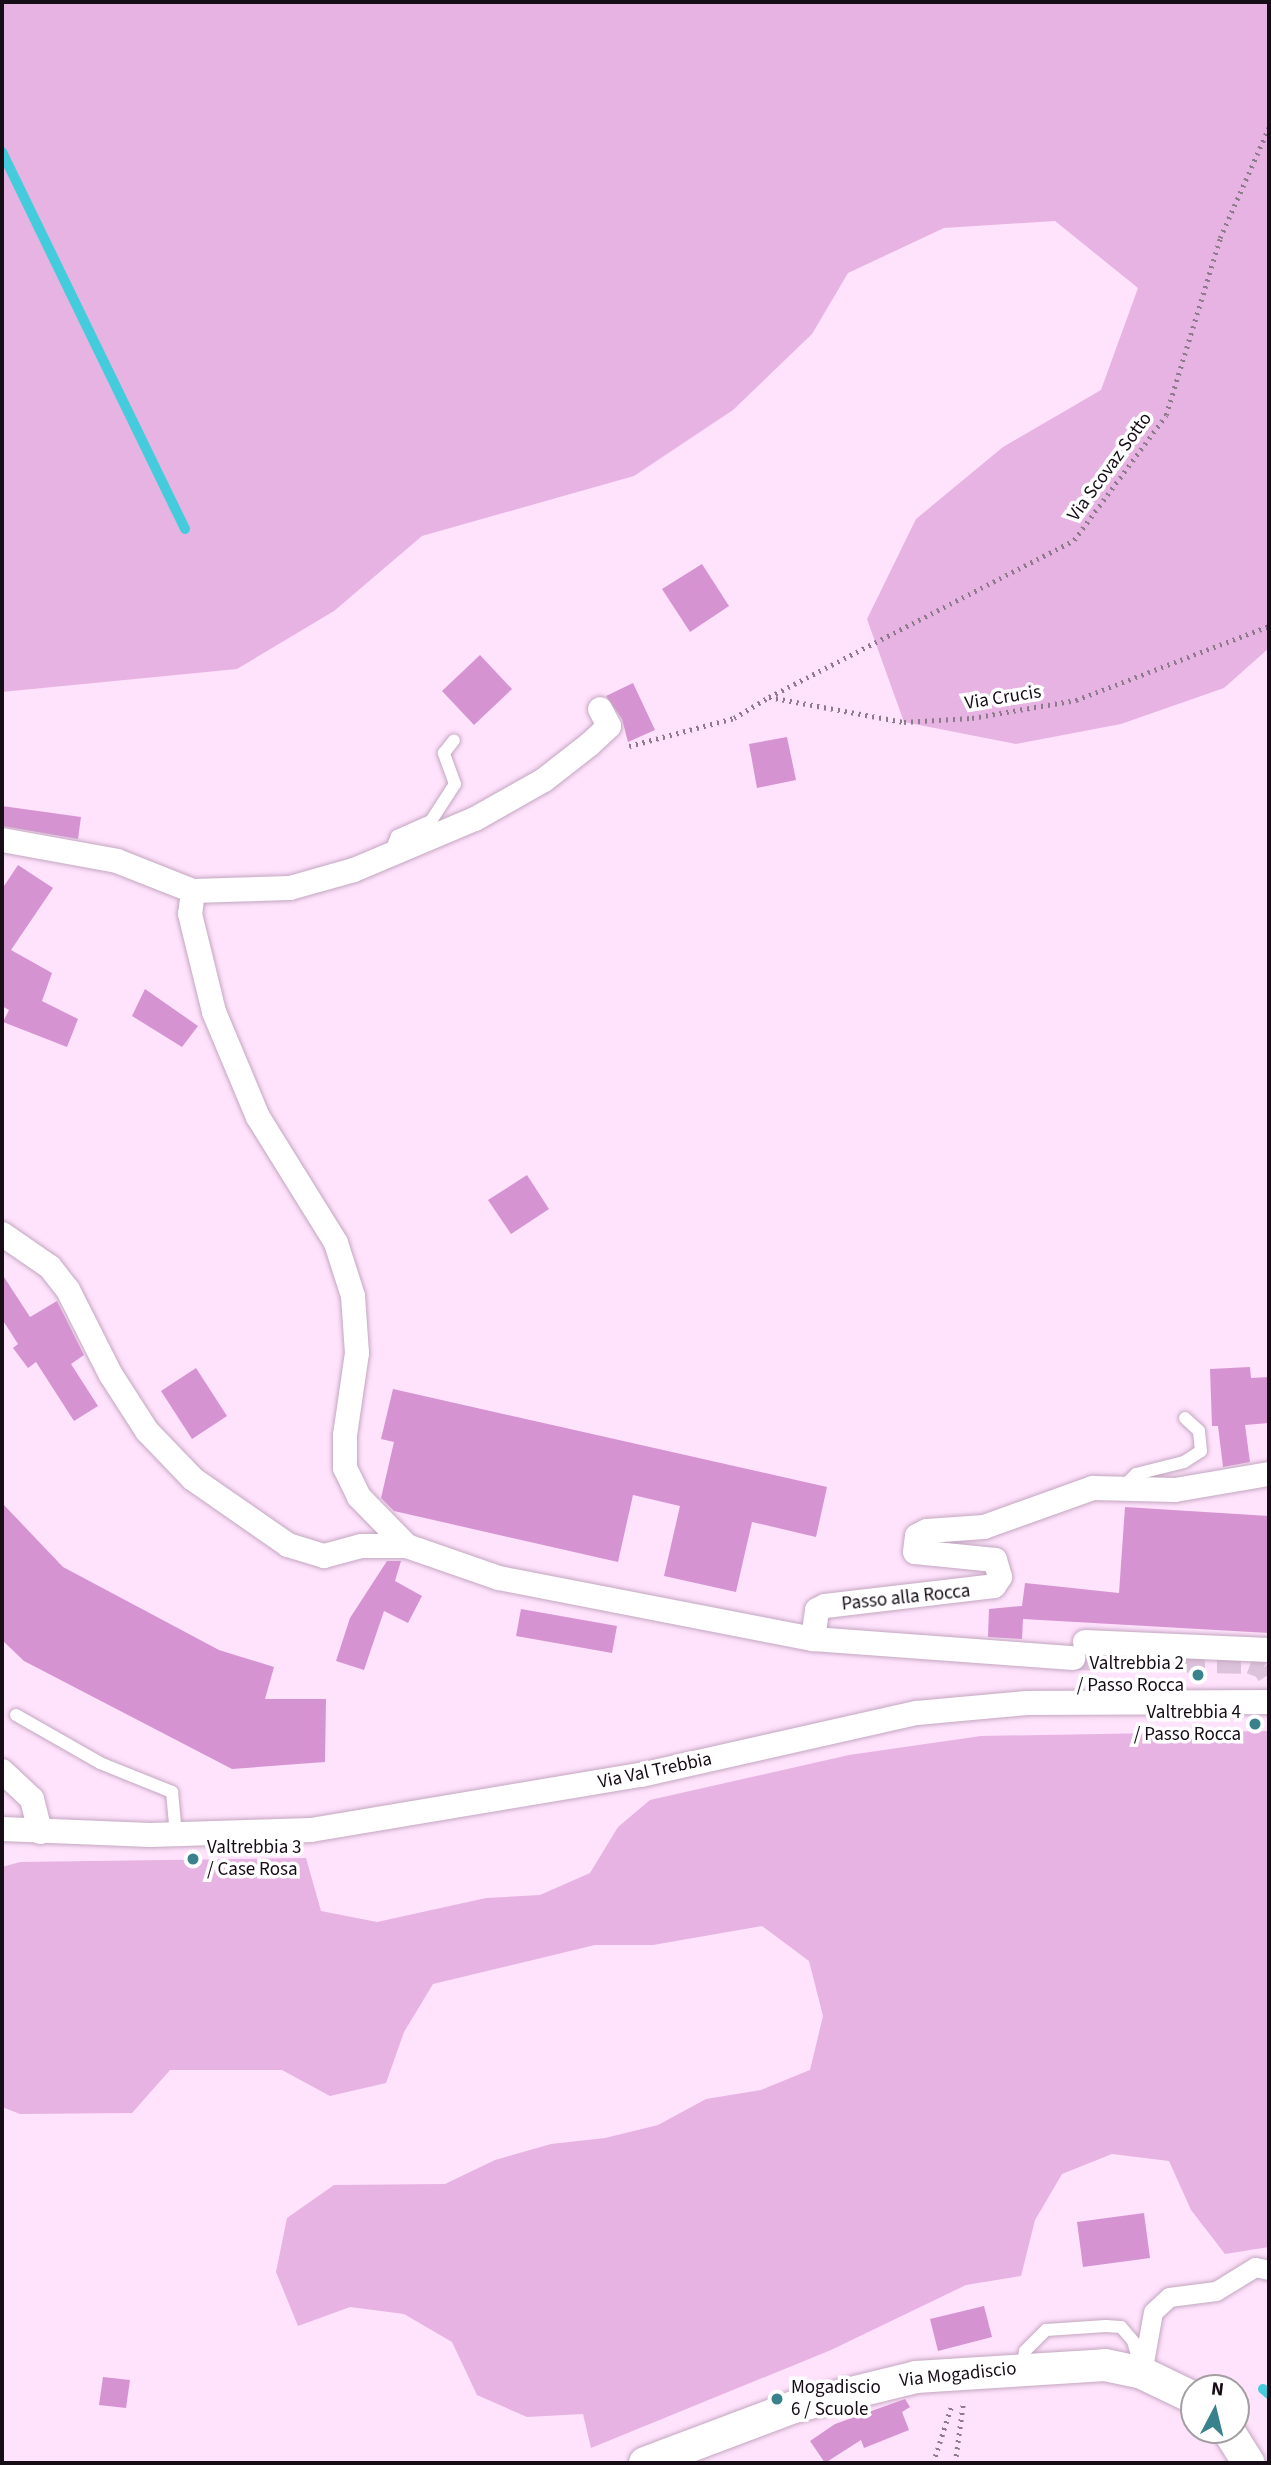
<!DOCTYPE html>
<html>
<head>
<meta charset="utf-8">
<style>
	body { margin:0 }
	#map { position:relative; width:1271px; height:2465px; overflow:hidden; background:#ffe2fc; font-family:"Source Sans 3",sans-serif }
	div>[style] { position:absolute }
	.green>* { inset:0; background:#e7b3e3 }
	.stream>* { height:10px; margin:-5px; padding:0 5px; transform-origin:5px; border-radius:5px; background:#45ccdc }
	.building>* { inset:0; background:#d693d2 }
	.minor-tunnel>* { height:24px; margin-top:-12px; transform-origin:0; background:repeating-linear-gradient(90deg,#dcc2da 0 24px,transparent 0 36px) }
	.path>* { height:4.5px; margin-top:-2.25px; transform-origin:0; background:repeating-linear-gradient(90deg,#8d7a8b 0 2px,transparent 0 7px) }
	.roads { filter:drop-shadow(0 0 2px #c3a7c0) drop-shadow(0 0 2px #c3a7c0) }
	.service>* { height:12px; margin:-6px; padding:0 6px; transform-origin:6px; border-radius:6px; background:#fff }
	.pedestrian>* { height:19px; margin:-9.5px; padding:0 9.5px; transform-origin:9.5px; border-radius:9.5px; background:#fff }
	.minor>* { height:24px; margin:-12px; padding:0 12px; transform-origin:12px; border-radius:12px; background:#fff }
	.tertiary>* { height:32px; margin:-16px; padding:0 16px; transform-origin:16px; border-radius:16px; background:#fff }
	.dots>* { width:19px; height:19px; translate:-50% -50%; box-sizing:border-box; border:4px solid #fff; border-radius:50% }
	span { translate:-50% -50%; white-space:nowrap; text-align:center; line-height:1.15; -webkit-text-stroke:7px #fff; paint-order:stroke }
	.street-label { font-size:19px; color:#160d16 }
	.poi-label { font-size:19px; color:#160d16 }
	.right { translate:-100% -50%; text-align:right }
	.left { translate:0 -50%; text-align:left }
	.frame { position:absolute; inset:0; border:4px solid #160d16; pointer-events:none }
	.north { position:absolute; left:1180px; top:2374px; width:70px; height:70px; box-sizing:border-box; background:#fff; border:2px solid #a29ea2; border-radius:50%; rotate:7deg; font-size:19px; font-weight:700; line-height:28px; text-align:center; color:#160d16 }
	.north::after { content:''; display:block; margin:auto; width:24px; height:32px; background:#3a828b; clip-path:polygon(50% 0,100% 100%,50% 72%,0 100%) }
</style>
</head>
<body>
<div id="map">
	<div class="green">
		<div style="clip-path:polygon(2px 2px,1269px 2px,1269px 648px,1224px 688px,1121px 724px,1016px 744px,904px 722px,867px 619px,916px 519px,1003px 447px,1101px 390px,1138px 288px,1055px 221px,944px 228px,848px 273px,812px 334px,733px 410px,634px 476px,422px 536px,334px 611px,237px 669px,2px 692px)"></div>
		<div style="clip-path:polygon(1269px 1731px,1269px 2247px,1225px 2254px,1191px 2210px,1169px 2161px,1112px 2154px,1062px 2174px,1035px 2220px,1021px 2276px,966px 2285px,831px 2350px,591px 2448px,583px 2414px,527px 2417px,477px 2395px,452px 2342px,404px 2314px,350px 2307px,298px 2326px,276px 2272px,287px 2218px,334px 2185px,445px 2184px,495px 2160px,551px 2144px,605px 2138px,658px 2125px,706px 2099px,761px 2090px,810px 2070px,823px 2016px,809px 1961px,762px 1926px,653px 1945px,595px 1945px,433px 1984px,404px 2032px,386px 2083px,330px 2096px,282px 2070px,170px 2070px,132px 2113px,20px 2114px,2px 2107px,2px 1867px,20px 1862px,306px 1858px,321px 1911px,377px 1922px,486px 1898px,540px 1895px,590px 1873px,618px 1827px,650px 1800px,849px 1755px,981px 1736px)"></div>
	</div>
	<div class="stream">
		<div style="left:2px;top:152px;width:419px;rotate:64.1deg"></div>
		<div style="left:1263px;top:2389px;width:8px;rotate:40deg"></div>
	</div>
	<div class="building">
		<div style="clip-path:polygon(702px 564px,729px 606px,690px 632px,662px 589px)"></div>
		<div style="clip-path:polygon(480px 655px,512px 689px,474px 725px,442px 691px)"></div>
		<div style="clip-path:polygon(633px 683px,655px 730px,628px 742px,622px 719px,606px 696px)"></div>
		<div style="clip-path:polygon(787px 737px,796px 780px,757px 788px,749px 744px)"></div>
		<div style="clip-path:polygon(2px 806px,81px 817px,78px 839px,2px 826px)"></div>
		<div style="clip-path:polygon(18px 865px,53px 888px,11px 950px,52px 973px,42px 1001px,78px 1019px,67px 1047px,3px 1022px,9px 1010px,2px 1006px,2px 889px)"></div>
		<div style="clip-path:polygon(145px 989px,198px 1026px,182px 1047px,132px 1016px)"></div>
		<div style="clip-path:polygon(527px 1175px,549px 1209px,511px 1234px,488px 1200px)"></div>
		<div style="clip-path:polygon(2px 1274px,30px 1317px,57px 1301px,84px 1355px,71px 1364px,98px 1406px,74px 1421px,36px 1362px,28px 1368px,13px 1348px,18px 1344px,2px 1319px)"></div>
		<div style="clip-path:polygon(1250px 1367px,1251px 1378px,1269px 1377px,1269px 1423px,1245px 1425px,1250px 1462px,1223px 1467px,1218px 1426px,1212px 1426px,1210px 1369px)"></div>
		<div style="clip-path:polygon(196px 1368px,227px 1416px,192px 1439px,161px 1391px)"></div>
		<div style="clip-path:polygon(393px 1389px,827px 1487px,816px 1537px,752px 1522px,736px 1592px,664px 1576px,680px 1506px,633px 1495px,618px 1562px,394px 1511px,381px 1498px,394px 1442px,381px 1439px)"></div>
		<div style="clip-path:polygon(2px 1503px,63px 1567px,219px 1650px,274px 1667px,265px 1699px,326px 1699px,325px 1762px,232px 1769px,24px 1661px,2px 1640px)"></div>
		<div style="clip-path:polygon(1125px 1507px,1269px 1516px,1269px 1633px,1023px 1619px,1022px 1639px,988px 1637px,989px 1609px,1022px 1606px,1025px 1583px,1119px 1593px)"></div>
		<div style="clip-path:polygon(387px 1561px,401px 1561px,395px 1581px,422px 1596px,408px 1623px,384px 1611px,364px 1670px,336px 1661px,350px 1618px)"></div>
		<div style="clip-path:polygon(521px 1609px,617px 1626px,612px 1653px,516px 1636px)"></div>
		<div style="clip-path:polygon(1144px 2213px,1150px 2258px,1083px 2267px,1077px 2222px)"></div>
		<div style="clip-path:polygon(984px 2306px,992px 2337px,938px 2351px,930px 2319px)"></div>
		<div style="clip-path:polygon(103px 2377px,130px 2380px,126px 2408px,99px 2405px)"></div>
		<div style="clip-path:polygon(905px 2399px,910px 2407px,902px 2412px,909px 2430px,864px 2448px,861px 2440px,825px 2463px,810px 2441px,835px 2424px)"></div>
	</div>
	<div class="minor-tunnel">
		<div style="left:1073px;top:1658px;width:178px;rotate:1.3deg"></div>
		<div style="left:1251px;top:1662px;width:14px;rotate:21deg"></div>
		<div style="left:1264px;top:1667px;width:9px;rotate:58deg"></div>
	</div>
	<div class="path">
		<div style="left:769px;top:697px;width:343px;rotate:-27.2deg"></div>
		<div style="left:1074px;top:540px;width:155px;rotate:-53.6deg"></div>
		<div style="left:1166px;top:415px;width:185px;rotate:-73deg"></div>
		<div style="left:1220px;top:238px;width:121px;rotate:-66.2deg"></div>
		<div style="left:629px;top:746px;width:109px;rotate:-14.9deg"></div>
		<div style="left:734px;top:718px;width:41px;rotate:-31deg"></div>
		<div style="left:769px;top:697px;width:137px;rotate:10.5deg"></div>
		<div style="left:904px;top:722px;width:68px;rotate:-3.4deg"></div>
		<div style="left:972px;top:718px;width:106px;rotate:-9.8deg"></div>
		<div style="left:1076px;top:700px;width:207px;rotate:-21deg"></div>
		<div style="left:933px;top:2463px;width:62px;rotate:-72.1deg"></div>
		<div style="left:955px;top:2463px;width:60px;rotate:-82.3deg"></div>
	</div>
	<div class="roads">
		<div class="service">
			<div style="left:390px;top:854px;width:19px;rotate:-69deg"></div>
			<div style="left:397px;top:836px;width:37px;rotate:-24deg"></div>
			<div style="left:431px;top:821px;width:44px;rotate:-57deg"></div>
			<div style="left:455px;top:784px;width:33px;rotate:-110deg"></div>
			<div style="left:444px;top:753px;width:16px;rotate:-52deg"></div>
			<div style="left:1124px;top:1486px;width:17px;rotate:-45deg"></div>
			<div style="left:1136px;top:1474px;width:49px;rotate:-14deg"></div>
			<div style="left:1184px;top:1462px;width:20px;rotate:-33deg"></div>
			<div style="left:1201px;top:1451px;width:20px;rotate:-96deg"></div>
			<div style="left:1199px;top:1431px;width:19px;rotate:-137deg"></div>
			<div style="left:16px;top:1715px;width:97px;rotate:29.7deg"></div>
			<div style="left:100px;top:1763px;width:78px;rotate:21.9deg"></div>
			<div style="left:172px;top:1792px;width:42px;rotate:84.6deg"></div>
			<div style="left:1022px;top:2368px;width:17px;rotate:-80deg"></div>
			<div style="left:1025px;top:2351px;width:30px;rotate:-45deg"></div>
			<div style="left:1046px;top:2330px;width:60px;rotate:-3.8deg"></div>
			<div style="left:1106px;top:2326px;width:15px;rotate:4deg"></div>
			<div style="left:1121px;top:2327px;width:18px;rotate:49deg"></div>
			<div style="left:1133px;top:2341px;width:26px;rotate:74deg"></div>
		</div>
		<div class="pedestrian">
			<div style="left:1142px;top:2373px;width:62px;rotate:-79.8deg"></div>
			<div style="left:1153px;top:2312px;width:22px;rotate:-43deg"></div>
			<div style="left:1169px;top:2297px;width:47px;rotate:-7.3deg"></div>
			<div style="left:1216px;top:2291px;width:46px;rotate:-31.6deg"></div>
			<div style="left:1255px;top:2267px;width:14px;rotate:12deg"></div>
		</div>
		<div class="minor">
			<div style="left:2px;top:840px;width:117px;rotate:10.3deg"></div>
			<div style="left:117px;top:861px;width:82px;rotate:21.5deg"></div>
			<div style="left:193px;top:891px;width:23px;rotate:97deg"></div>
			<div style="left:190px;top:914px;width:101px;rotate:76.2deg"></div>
			<div style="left:214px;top:1012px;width:114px;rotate:67.3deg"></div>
			<div style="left:258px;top:1117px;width:148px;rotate:58.2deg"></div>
			<div style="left:336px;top:1243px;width:56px;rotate:72.2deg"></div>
			<div style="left:353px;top:1296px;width:57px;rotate:86deg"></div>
			<div style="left:357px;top:1353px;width:83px;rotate:98.3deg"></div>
			<div style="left:345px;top:1435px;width:33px;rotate:90deg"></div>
			<div style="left:345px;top:1468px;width:32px;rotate:64deg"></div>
			<div style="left:359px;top:1497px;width:69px;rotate:45.6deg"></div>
			<div style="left:193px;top:891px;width:97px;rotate:-1.8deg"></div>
			<div style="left:290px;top:888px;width:66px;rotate:-15.7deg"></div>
			<div style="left:354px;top:870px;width:131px;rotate:-22.9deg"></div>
			<div style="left:475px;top:819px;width:79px;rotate:-29.5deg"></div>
			<div style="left:544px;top:780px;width:58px;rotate:-38deg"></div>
			<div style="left:590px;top:744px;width:26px;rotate:-43deg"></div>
			<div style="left:609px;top:726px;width:19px;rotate:-118deg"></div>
			<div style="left:2px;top:1234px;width:58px;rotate:34.5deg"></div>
			<div style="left:50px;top:1267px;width:29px;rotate:52deg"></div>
			<div style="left:68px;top:1290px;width:95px;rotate:63.2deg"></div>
			<div style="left:111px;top:1375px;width:67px;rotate:57.3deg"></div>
			<div style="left:147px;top:1431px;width:66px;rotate:46.2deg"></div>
			<div style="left:193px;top:1479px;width:116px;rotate:34.8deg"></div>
			<div style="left:288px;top:1545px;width:38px;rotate:17deg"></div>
			<div style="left:324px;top:1556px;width:39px;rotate:-15deg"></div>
			<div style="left:362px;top:1546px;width:45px"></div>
			<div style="left:407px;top:1546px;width:97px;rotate:19.2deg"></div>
			<div style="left:499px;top:1578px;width:320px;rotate:11deg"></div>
			<div style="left:813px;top:1639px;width:261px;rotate:4.2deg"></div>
			<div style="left:813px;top:1639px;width:29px;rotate:-82deg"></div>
			<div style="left:817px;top:1610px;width:9px;rotate:-27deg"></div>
			<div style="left:825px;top:1606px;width:170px;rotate:-6.7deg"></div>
			<div style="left:994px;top:1586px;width:11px;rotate:-56deg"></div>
			<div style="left:1000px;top:1577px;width:18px;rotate:-106deg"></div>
			<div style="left:995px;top:1560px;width:80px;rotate:-174.3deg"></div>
			<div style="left:915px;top:1552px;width:16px;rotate:-83deg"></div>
			<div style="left:917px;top:1536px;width:11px;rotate:-27deg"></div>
			<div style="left:927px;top:1531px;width:57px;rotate:-4deg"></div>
			<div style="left:984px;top:1527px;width:116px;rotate:-19.7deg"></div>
			<div style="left:1093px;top:1488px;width:82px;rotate:1.4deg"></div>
			<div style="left:1175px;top:1490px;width:95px;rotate:-9.7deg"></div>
			<div style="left:1085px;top:1642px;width:184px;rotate:2.5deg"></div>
			<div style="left:2px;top:1771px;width:41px;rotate:43deg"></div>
			<div style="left:32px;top:1799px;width:34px;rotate:76deg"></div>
			<div style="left:2px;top:1829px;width:148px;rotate:2.3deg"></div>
			<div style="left:150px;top:1835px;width:161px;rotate:-1.8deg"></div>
			<div style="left:311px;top:1830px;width:335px;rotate:-9.5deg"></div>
			<div style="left:641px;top:1775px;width:283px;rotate:-12.7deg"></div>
			<div style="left:917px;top:1713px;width:110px;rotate:-5.2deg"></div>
			<div style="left:1027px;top:1703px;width:242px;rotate:-0.2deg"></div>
		</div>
		<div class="tertiary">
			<div style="left:1228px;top:2430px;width:39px;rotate:58deg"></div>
			<div style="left:645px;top:2463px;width:159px;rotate:-20.6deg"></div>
			<div style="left:794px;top:2407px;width:126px;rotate:-13.8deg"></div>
			<div style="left:916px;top:2377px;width:189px;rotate:-3.6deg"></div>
			<div style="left:1105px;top:2365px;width:38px;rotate:12deg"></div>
			<div style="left:1142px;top:2373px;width:58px;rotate:25.7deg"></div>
		</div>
	</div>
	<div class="dots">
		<div style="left:1198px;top:1675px;background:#3a828b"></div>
		<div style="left:1255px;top:1724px;background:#3a828b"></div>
		<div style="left:193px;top:1859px;background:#3a828b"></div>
		<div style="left:777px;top:2399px;background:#3a828b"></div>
	</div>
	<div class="street-label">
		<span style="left:1110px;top:467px;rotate:-54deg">Via Scovaz Sotto</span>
		<span style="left:1003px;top:698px;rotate:-9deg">Via Crucis</span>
		<span style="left:906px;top:1598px;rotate:-6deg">Passo alla Rocca</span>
		<span style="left:655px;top:1771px;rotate:-12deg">Via Val Trebbia</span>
		<span style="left:958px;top:2375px;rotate:-6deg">Via Mogadiscio</span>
	</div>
	<div class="poi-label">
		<span class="right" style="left:1184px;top:1675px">Valtrebbia 2<br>/ Passo Rocca</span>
		<span class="right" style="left:1241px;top:1724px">Valtrebbia 4<br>/ Passo Rocca</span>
		<span class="left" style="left:207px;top:1859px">Valtrebbia 3<br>/ Case Rosa</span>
		<span class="left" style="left:791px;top:2399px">Mogadiscio<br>6 / Scuole</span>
	</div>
	<div class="frame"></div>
	<div class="north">N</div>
</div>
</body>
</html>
